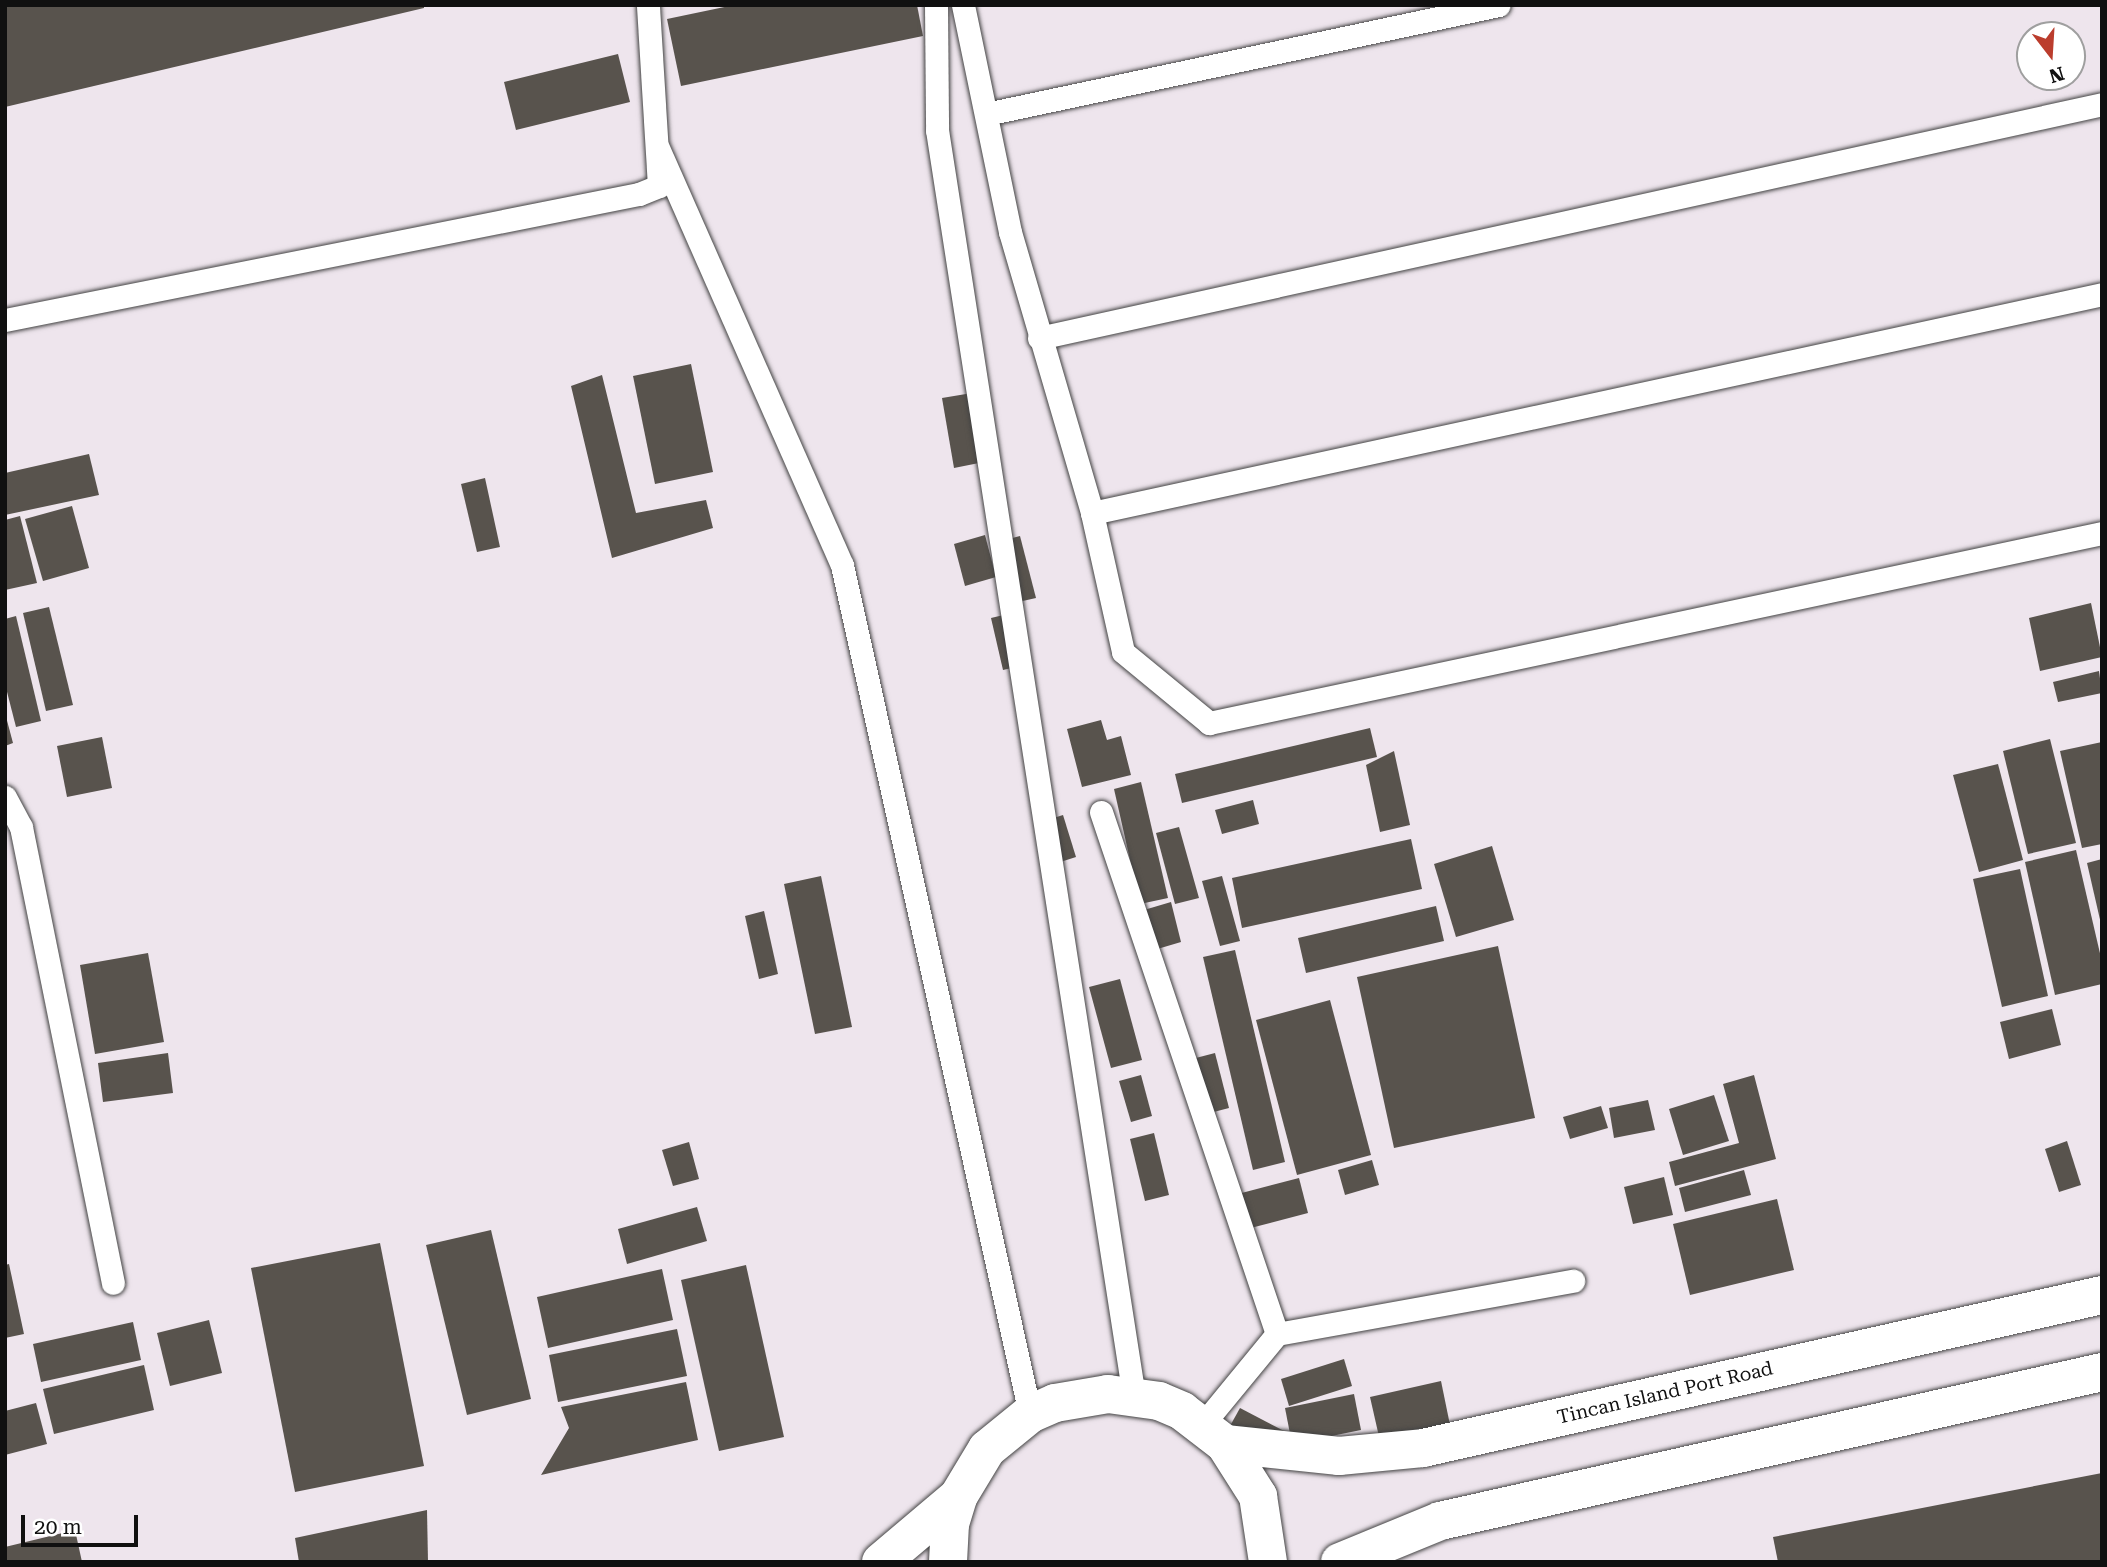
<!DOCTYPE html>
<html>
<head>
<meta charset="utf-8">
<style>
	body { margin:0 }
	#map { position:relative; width:2107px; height:1567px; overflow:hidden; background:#fefef4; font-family:"Roboto Serif",serif }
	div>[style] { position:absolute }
	.industrial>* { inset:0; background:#eee5ed }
	.building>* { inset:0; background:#58534d }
	.roads { filter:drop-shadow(0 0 2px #434343) drop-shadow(0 0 2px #434343) }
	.service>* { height:23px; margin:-11.5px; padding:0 11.5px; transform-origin:11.5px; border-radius:11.5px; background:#fff }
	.minor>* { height:38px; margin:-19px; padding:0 19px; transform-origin:19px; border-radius:19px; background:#fff }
	.tertiary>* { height:38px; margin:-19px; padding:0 19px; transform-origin:19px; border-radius:19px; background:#fff }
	span { translate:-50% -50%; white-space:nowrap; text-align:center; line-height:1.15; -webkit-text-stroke:7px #fff; paint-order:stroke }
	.street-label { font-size:19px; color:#101010 }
	.frame { position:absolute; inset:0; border:7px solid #101010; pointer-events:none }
	.north { position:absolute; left:2016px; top:21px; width:70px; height:70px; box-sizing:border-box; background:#fff; border:2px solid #9f9f9f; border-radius:50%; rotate:163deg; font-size:19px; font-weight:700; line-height:28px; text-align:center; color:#101010 }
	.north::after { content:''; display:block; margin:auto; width:24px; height:32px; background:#bb3d2d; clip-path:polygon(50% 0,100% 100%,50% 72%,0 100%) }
	.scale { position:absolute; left:21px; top:1515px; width:117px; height:32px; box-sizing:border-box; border:4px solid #101010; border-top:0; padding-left:9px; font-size:21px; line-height:24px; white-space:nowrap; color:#101010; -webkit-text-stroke:5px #fff; paint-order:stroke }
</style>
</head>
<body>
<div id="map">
	<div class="industrial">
		<div style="clip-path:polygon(evenodd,5px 5px,2102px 5px,2102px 1562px,5px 1562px,5px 5px,2030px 35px,2072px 35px,2072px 77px,2030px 77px,2030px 35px)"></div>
	</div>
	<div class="building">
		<div style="clip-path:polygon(5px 5px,424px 5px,424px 8px,5px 107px)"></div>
		<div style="clip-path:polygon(734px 5px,917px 5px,923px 36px,681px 86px,667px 19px)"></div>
		<div style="clip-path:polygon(618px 54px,630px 102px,516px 130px,504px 82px)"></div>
		<div style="clip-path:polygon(691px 364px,713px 472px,655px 484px,633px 376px)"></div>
		<div style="clip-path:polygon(602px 375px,636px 513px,706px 500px,713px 528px,612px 558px,571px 386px)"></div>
		<div style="clip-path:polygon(978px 392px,989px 461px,954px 468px,942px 398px)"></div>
		<div style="clip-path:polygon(89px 454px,99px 495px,5px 515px,5px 473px)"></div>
		<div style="clip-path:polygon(485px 478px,500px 547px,477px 552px,461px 484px)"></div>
		<div style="clip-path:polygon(72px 506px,89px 568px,43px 581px,25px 519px)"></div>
		<div style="clip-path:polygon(20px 516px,37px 583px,5px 590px,5px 520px)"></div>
		<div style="clip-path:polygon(985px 535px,996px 577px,965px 586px,954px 544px)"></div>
		<div style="clip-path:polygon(1020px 536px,1036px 598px,1010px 604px,994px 543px)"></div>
		<div style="clip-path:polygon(2091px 603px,2102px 657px,2040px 671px,2029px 618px)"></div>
		<div style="clip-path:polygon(49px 607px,73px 705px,46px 711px,23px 613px)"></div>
		<div style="clip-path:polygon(1012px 613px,1025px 665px,1003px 670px,991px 618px)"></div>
		<div style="clip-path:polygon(16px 616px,41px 721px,16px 727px,5px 684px,5px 619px)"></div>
		<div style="clip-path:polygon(2099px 671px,2102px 693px,2058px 702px,2053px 682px)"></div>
		<div style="clip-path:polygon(5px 713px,13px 743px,5px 746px)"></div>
		<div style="clip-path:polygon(1101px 720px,1107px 740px,1121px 736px,1131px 775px,1082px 787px,1067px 729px)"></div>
		<div style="clip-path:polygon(1370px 728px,1377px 757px,1182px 803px,1175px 774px)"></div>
		<div style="clip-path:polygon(102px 737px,112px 788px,67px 797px,57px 746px)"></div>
		<div style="clip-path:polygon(2050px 739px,2076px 843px,2028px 854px,2003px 751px)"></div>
		<div style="clip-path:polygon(2102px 742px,2102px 844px,2082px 848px,2060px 751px)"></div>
		<div style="clip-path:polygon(1394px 751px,1410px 825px,1380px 832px,1366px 765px)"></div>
		<div style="clip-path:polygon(1998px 764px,2023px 860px,1979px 872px,1953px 775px)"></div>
		<div style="clip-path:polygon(1141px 782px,1168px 898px,1140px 904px,1114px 789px)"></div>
		<div style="clip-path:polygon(1253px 800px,1259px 824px,1222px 834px,1215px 810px)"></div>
		<div style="clip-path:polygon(1063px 815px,1076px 857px,1051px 865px,1038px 823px)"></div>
		<div style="clip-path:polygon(1179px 827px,1199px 898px,1175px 904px,1156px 833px)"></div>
		<div style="clip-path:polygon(1411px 839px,1422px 889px,1242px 928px,1232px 878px)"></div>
		<div style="clip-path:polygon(1492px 846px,1514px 920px,1456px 937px,1434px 864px)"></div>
		<div style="clip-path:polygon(2076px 850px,2102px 962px,2102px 984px,2055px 995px,2025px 862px)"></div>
		<div style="clip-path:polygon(2102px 859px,2102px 924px,2101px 924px,2087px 863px)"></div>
		<div style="clip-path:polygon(2020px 869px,2048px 996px,2002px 1007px,1973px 879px)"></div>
		<div style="clip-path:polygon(821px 876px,852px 1027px,815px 1034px,784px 884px)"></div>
		<div style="clip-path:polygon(1222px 876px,1240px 941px,1220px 946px,1202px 881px)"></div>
		<div style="clip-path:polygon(1171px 902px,1181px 942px,1154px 950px,1144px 910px)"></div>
		<div style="clip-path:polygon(1436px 906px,1444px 941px,1306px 973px,1298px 938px)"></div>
		<div style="clip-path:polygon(764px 911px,778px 974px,759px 979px,745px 916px)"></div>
		<div style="clip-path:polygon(1498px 946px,1535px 1118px,1394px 1148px,1357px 977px)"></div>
		<div style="clip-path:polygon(1235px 950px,1285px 1162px,1253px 1170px,1203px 957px)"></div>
		<div style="clip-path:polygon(148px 953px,164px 1042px,95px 1054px,80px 965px)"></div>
		<div style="clip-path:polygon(1120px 979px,1142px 1060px,1111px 1068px,1089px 987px)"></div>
		<div style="clip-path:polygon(1330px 1000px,1371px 1155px,1297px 1175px,1256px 1020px)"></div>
		<div style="clip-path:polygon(2052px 1009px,2061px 1045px,2009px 1059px,2000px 1022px)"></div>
		<div style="clip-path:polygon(168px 1053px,173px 1093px,103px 1102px,98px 1063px)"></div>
		<div style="clip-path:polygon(1215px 1053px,1229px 1108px,1206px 1114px,1192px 1059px)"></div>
		<div style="clip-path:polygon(1141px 1075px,1152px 1116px,1131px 1122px,1119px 1081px)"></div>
		<div style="clip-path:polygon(1754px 1075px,1776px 1159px,1675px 1186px,1669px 1162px,1739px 1143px,1723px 1084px)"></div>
		<div style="clip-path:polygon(1714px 1095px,1729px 1141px,1683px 1155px,1669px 1109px)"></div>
		<div style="clip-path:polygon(1648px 1100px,1655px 1130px,1614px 1138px,1609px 1108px)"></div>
		<div style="clip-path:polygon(1601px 1106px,1608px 1128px,1570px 1139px,1563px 1117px)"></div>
		<div style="clip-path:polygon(1154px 1133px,1169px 1195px,1145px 1201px,1130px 1139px)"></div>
		<div style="clip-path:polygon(2067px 1141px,2081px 1185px,2059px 1192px,2045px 1149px)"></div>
		<div style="clip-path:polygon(689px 1142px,699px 1179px,673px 1186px,662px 1150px)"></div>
		<div style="clip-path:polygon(1372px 1160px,1379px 1185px,1345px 1195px,1338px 1170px)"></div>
		<div style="clip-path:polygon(1744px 1170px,1751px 1195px,1685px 1212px,1679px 1188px)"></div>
		<div style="clip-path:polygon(1664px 1177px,1673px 1215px,1633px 1224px,1624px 1187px)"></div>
		<div style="clip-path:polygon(1299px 1178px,1308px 1213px,1243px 1230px,1234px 1195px)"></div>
		<div style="clip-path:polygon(1777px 1199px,1794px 1270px,1690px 1295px,1673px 1224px)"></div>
		<div style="clip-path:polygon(697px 1207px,707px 1241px,627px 1264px,618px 1229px)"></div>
		<div style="clip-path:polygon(491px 1230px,531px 1399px,467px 1415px,426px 1245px)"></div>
		<div style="clip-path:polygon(380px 1243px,424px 1466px,295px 1492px,251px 1268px)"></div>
		<div style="clip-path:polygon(9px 1264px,24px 1334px,5px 1338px,5px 1265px)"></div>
		<div style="clip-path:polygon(746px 1265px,784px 1437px,719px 1451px,681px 1280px)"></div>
		<div style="clip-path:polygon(662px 1269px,673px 1320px,548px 1348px,537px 1297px)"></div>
		<div style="clip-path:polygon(209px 1320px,222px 1373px,170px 1386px,157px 1333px)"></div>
		<div style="clip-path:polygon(133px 1322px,141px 1360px,41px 1382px,33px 1344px)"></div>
		<div style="clip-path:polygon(677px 1329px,687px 1376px,558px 1402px,549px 1355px)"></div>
		<div style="clip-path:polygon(1344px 1359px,1352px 1386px,1289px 1406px,1281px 1379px)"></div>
		<div style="clip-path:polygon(144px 1365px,154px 1410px,54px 1434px,43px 1389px)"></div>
		<div style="clip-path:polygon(1441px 1381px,1450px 1425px,1380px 1441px,1370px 1397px)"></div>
		<div style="clip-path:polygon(686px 1382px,698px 1440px,541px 1475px,569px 1428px,561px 1407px)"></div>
		<div style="clip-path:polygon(1354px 1394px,1361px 1430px,1292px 1444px,1285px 1408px)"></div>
		<div style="clip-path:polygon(36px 1403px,47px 1444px,5px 1455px,5px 1411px)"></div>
		<div style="clip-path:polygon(1240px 1408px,1288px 1433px,1230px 1426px)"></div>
		<div style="clip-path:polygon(2102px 1473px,2102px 1562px,1778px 1562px,1773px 1537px)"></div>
		<div style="clip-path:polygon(427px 1510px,428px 1562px,299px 1562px,295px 1538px)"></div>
		<div style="clip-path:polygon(75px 1530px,82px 1562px,5px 1562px,5px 1547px)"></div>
	</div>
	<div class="roads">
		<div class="service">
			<div style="left:936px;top:5px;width:125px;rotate:89.5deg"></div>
			<div style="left:937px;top:130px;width:1281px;rotate:81.16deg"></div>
			<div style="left:963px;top:5px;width:232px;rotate:78.3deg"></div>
			<div style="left:1010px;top:232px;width:293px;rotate:73.7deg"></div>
			<div style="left:1092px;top:513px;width:142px;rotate:77.4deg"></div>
			<div style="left:1123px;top:652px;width:112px;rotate:39.5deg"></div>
			<div style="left:1209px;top:723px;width:913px;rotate:-12.01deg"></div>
			<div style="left:986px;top:114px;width:524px;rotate:-12deg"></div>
			<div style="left:658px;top:148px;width:456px;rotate:66.2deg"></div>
			<div style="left:842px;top:565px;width:870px;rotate:77.51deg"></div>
			<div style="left:5px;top:320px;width:646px;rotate:-11.24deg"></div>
			<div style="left:639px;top:194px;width:22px;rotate:-22deg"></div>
			<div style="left:659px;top:186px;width:181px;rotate:-93.5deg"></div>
			<div style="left:1039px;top:338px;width:1088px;rotate:-12.41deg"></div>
			<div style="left:1092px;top:513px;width:1033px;rotate:-12.23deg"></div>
			<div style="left:5px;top:797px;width:34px;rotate:62deg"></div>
			<div style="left:21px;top:827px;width:465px;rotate:78.6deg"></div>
			<div style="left:1101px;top:812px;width:551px;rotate:71.37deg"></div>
			<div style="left:1203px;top:1424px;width:117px;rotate:-50.6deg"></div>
			<div style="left:1277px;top:1334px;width:301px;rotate:-10.2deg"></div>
		</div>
		<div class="minor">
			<div style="left:881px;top:1562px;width:101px;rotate:-40.2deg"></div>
		</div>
		<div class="tertiary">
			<div style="left:1225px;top:1444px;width:115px;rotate:6deg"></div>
			<div style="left:1339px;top:1456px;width:84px;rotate:-5.4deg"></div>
			<div style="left:1423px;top:1448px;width:696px;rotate:-12.7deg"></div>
			<div style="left:948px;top:1562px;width:38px;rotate:-87deg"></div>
			<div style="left:950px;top:1524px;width:28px;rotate:-73deg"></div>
			<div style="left:958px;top:1497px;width:56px;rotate:-58.9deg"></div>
			<div style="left:987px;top:1449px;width:55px;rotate:-39.1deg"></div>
			<div style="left:1030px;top:1414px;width:27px;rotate:-24deg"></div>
			<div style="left:1055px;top:1403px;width:54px;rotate:-9.6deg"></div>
			<div style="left:1108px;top:1394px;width:51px;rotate:7.8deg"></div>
			<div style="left:1159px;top:1401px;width:25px;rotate:23deg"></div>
			<div style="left:1182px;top:1411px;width:54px;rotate:37.5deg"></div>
			<div style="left:1225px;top:1444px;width:62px;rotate:57.6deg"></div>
			<div style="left:1258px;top:1496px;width:67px;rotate:81.4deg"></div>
			<div style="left:1340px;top:1562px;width:108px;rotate:-22.3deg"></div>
			<div style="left:1440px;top:1521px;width:679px;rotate:-12.68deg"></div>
		</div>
	</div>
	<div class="street-label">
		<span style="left:1665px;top:1393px;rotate:-13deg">Tincan Island Port Road</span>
	</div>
	<div class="frame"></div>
	<div class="north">N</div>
	<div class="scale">20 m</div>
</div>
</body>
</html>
